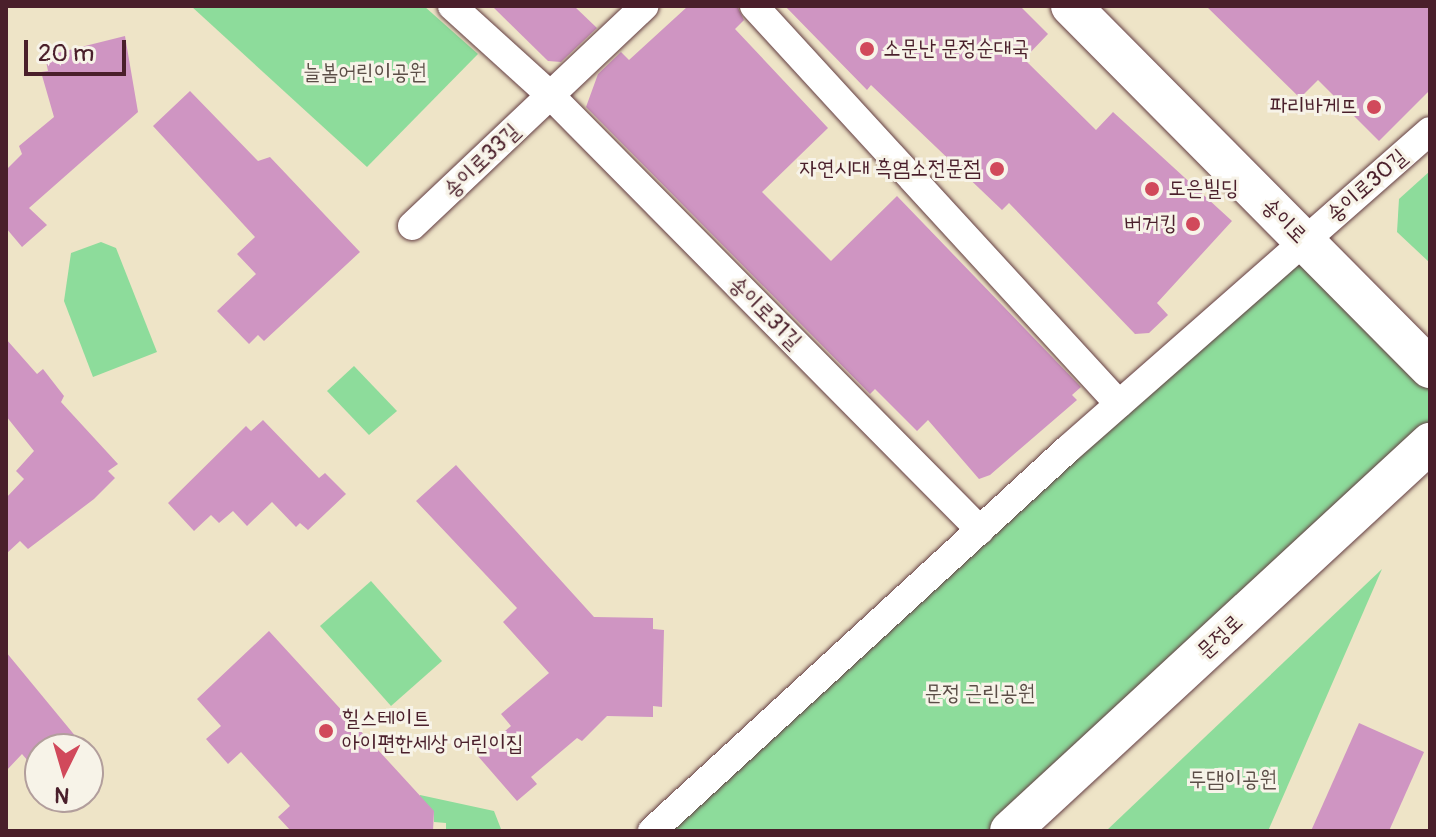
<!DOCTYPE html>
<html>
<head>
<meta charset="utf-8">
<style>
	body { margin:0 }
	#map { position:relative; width:1436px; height:837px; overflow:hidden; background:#eee4c7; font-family:Pangolin,"Poor Story",sans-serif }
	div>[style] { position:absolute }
	.green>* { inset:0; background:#8ddc9b }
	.building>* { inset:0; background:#cf95c2 }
	.roads { filter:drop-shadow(0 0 2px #633d42) drop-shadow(0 0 2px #633d42) }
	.street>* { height:28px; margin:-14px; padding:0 14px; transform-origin:14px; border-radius:14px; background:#fff }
	.secondary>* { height:40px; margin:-20px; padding:0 20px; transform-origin:20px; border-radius:20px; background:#fff }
	.dots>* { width:22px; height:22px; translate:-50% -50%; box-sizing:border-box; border:4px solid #f7f3e8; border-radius:50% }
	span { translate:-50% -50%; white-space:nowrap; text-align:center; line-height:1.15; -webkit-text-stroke:6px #f7f3e8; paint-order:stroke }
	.poi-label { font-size:22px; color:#4a1f2b }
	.left { translate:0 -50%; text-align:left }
	.right { translate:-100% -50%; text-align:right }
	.park-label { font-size:22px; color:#5b4e47 }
	.street-label { font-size:22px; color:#4a1f2b }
	.frame { position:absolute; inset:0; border:8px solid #4a1f2b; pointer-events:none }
	.north { position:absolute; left:24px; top:733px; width:80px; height:80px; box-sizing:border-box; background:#f7f3e8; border:2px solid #b29e9c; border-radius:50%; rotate:185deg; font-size:22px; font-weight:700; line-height:32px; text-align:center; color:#4a1f2b }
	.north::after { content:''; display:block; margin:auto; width:28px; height:36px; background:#d1495b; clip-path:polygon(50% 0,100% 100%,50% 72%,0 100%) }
	.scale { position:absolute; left:24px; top:40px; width:102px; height:36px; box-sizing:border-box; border:4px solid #4a1f2b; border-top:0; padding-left:10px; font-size:24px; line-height:28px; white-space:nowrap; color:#4a1f2b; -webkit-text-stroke:6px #f7f3e8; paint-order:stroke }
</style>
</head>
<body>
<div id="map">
	<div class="green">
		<div style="clip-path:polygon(191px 6px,424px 6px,478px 54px,367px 167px)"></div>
		<div style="clip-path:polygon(1430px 171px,1430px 263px,1397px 232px,1399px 199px)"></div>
		<div style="clip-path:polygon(1304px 241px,1430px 368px,1430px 443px,1010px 831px,652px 831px)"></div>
		<div style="clip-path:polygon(101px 242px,116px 248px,157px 352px,93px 377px,64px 301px,71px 253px)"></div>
		<div style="clip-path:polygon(354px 366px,397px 411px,369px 435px,327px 391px)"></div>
		<div style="clip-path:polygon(1382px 569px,1268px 831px,1106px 831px)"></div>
		<div style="clip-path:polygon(371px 581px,442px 661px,391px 706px,320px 626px)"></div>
		<div style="clip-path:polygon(420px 795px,494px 811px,501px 829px,446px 831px,446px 823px,434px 822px,434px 811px,419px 810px)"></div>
	</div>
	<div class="building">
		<div style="clip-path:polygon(492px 6px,574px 6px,597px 28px,561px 62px,548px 61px)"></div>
		<div style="clip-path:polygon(737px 6px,744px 20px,735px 29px,828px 128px,762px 192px,831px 261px,897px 196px,1081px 387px,1072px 395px,1077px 400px,990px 475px,979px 479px,928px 420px,917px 431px,875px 389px,870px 394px,586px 107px,598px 74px,621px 52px,629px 60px,687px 7px)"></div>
		<div style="clip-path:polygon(785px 6px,1020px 6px,1048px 34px,1024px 59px,1096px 130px,1113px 112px,1232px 221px,1157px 303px,1168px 315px,1149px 333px,1135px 334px,1009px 203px,1002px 210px,871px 85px,867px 90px)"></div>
		<div style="clip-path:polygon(1206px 6px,1430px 6px,1430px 90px,1379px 141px,1318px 80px,1300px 98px)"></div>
		<div style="clip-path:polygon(125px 36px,138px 112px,29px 208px,47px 225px,22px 247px,6px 228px,6px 170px,22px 154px,19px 146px,54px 117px,41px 72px,48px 71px,45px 56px)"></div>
		<div style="clip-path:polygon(190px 91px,258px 161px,270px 157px,360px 252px,264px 341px,258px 335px,249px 344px,217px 311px,256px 274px,237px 254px,255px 237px,153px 126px)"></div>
		<div style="clip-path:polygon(6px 339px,37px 374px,43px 369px,64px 396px,61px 402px,118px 464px,108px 471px,115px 478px,94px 499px,28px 549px,20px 541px,6px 554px,6px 498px,24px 479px,16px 471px,34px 451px,6px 416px)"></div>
		<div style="clip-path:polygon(263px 420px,319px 478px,325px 473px,346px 494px,308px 530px,300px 523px,296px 527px,272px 502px,247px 526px,233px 511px,219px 523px,211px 515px,194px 531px,168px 503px,246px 426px,251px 431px)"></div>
		<div style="clip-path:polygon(456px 465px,594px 617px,653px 618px,653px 629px,664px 630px,662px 707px,653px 706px,653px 717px,607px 716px,582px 741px,577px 738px,531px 777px,537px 784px,517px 801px,477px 755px,511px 726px,501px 714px,549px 673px,503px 622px,517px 608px,416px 501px)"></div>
		<div style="clip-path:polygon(269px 631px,434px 811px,433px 831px,291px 831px,278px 817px,290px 806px,241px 752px,228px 764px,206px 739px,221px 726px,197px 699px)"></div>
		<div style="clip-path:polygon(6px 652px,86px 749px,40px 749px,40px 775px,22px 754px,6px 771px)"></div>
		<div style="clip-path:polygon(1359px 723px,1424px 752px,1389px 831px,1311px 831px)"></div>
	</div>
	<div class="roads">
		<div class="street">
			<div style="left:452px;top:6px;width:132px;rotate:42.2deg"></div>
			<div style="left:550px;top:95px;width:612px;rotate:45.33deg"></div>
			<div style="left:754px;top:6px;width:540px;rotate:47.48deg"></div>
			<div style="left:412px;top:226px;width:320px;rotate:-43.4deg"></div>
			<div style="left:652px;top:831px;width:566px;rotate:-42.57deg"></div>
			<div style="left:1069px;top:448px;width:480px;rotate:-41.3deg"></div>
		</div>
		<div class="secondary">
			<div style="left:1071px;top:6px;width:510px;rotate:45.24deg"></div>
			<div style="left:1010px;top:831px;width:572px;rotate:-42.73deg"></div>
		</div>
	</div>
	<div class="dots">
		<div style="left:867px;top:49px;background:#d1495b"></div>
		<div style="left:1374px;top:107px;background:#d1495b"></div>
		<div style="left:997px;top:169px;background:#d1495b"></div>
		<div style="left:1152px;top:189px;background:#d1495b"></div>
		<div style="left:1193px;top:224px;background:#d1495b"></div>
		<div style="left:326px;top:731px;background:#d1495b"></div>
	</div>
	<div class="poi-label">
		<span class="left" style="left:883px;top:49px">소문난 문정순대국</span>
		<span class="right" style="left:1358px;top:107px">파리바게뜨</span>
		<span class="right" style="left:981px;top:169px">자연시대 흑염소전문점</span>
		<span class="left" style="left:1168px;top:189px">도은빌딩</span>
		<span class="right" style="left:1177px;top:224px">버거킹</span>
		<span class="left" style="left:342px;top:731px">힐스테이트<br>아이편한세상 어린이집</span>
	</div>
	<div class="park-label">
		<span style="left:365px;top:73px">늘봄어린이공원</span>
		<span style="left:980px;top:694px">문정 근린공원</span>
		<span style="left:1233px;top:780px">두댐이공원</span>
	</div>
	<div class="street-label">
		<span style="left:482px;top:161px;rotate:-44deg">송이로33길</span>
		<span style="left:1367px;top:186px;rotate:-41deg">송이로30길</span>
		<span style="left:1284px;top:221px;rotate:45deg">송이로</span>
		<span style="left:765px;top:313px;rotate:45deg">송이로31길</span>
		<span style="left:1220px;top:637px;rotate:-43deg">문정로</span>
	</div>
	<div class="frame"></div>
	<div class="north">N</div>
	<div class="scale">20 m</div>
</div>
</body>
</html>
